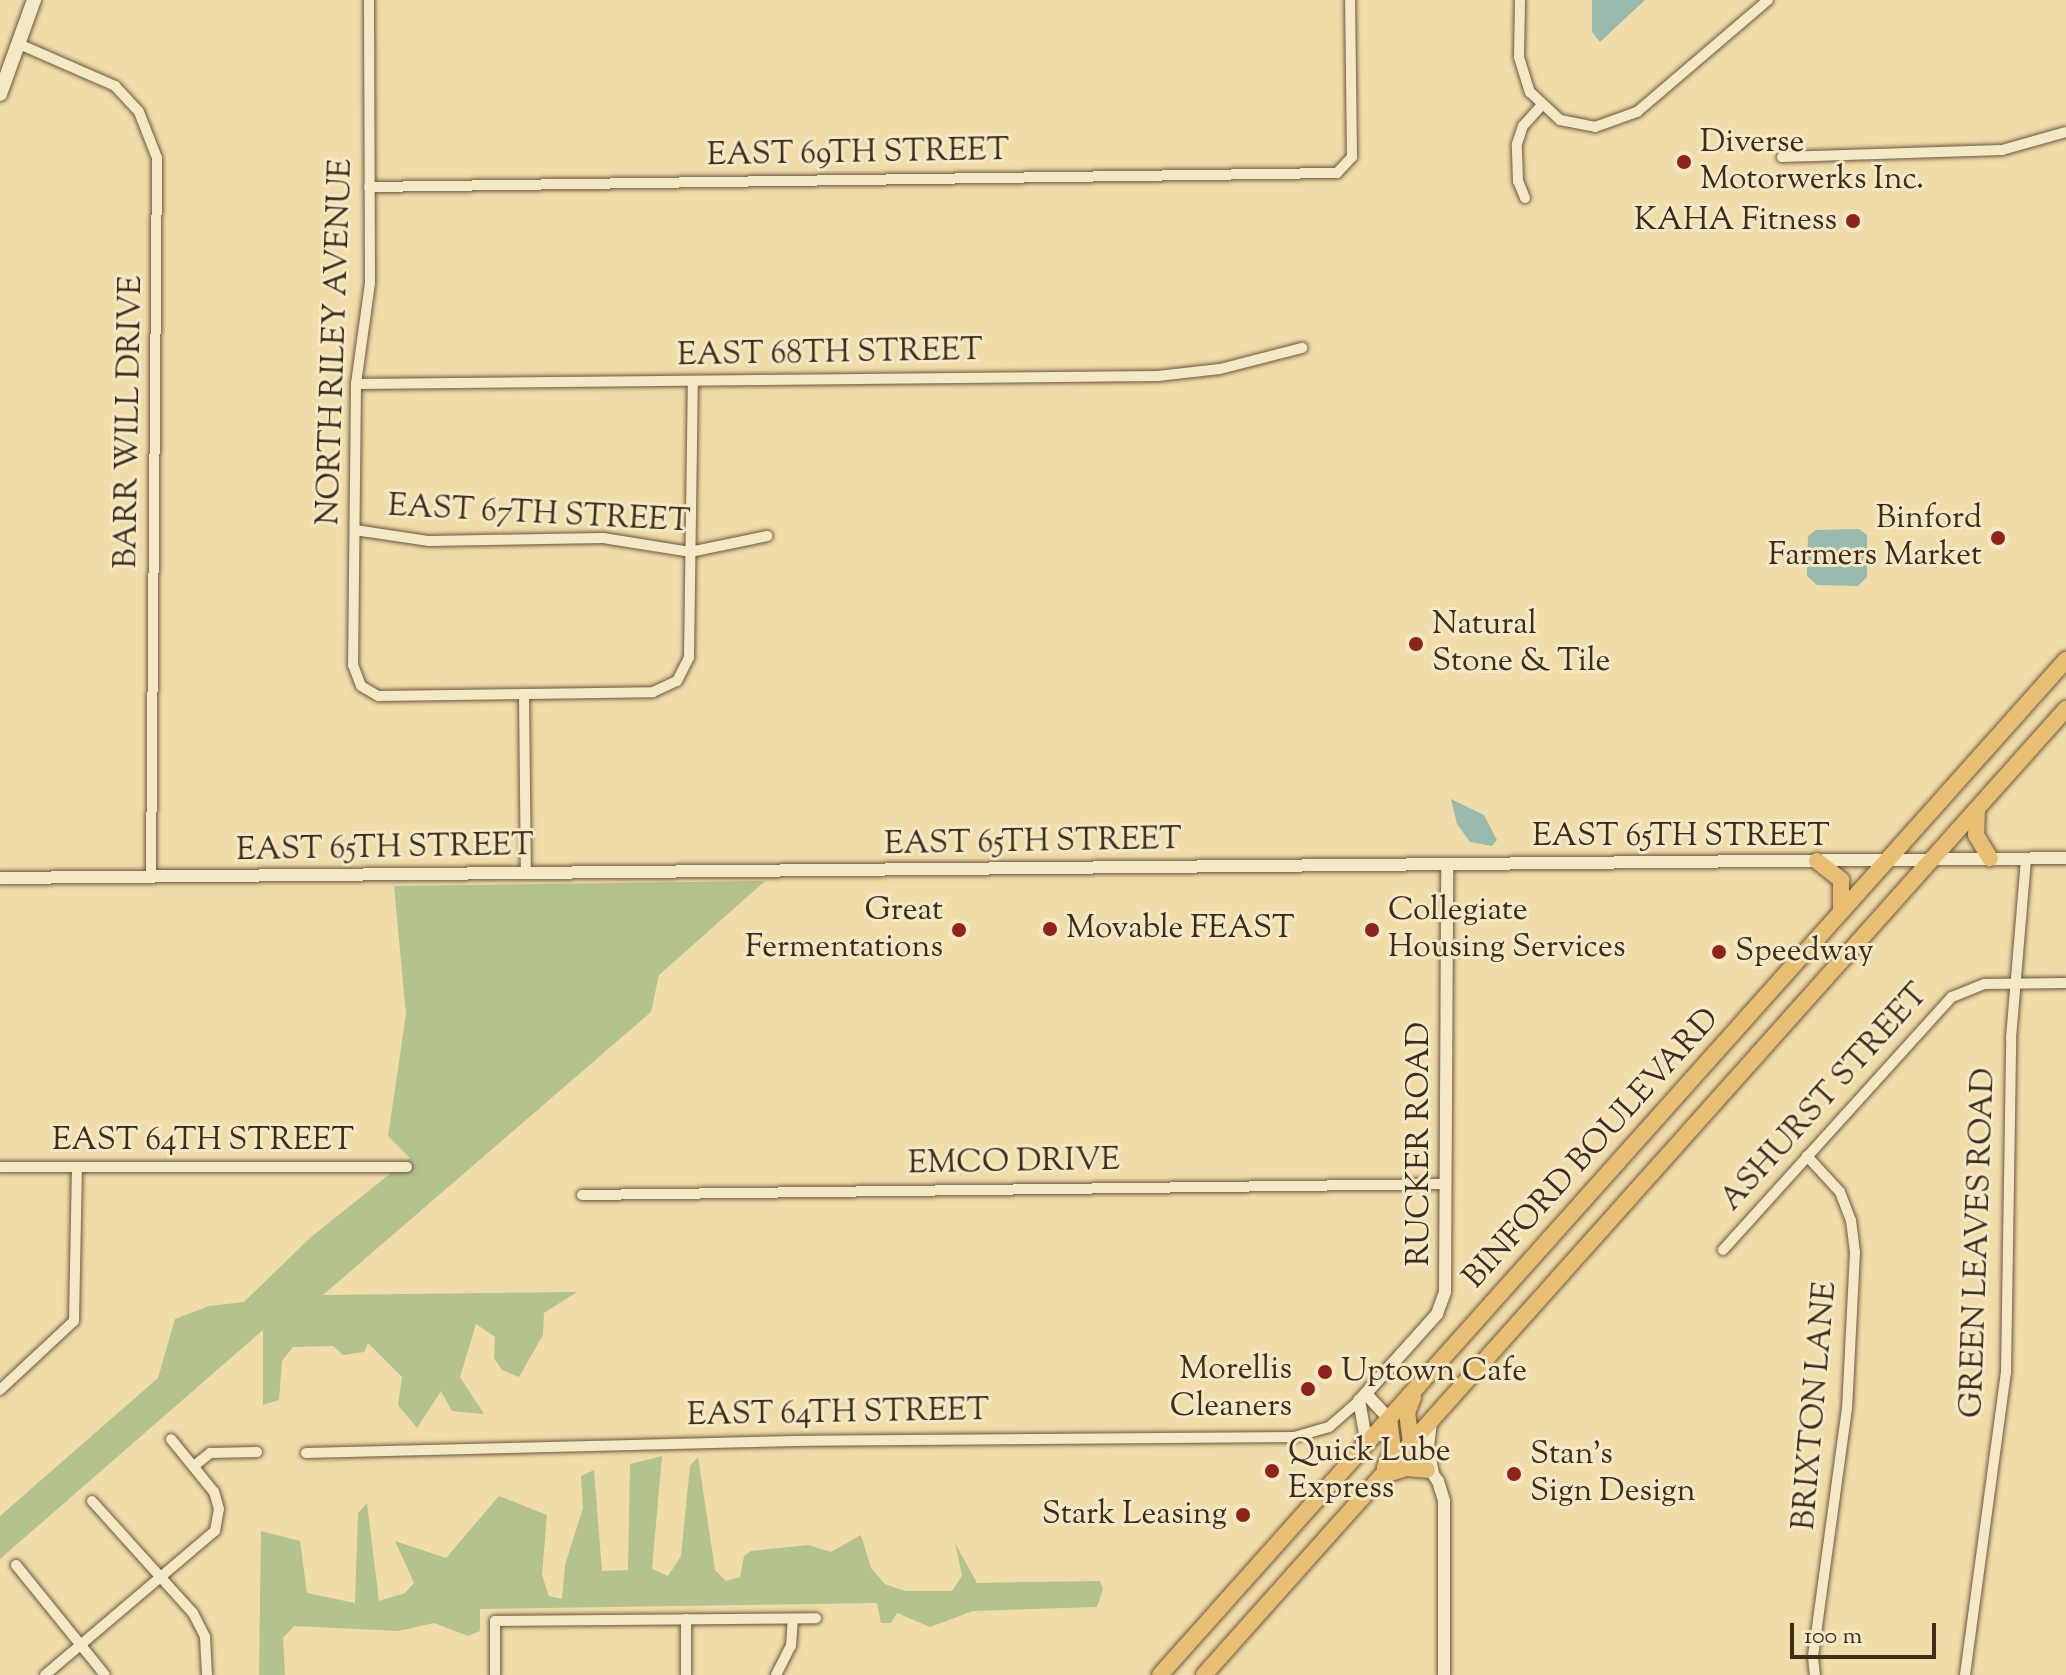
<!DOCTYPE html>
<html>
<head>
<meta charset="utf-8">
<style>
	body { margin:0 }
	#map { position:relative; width:2066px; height:1675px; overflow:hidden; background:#f0dca9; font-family:"Sorts Mill Goudy",serif }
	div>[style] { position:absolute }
	.green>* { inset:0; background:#b4c28d }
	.water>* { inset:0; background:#9bbaae }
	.roads { filter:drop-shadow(0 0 2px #6b573e) drop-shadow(0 0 2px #6b573e) }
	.minor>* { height:10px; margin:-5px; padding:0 5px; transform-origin:5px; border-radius:5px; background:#f5e8c7 }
	.tertiary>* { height:12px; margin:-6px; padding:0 6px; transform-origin:6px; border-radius:6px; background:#f5e8c7 }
	.secondary>* { height:14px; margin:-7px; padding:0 7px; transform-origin:7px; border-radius:7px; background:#f5e8c7 }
	.primary>* { height:16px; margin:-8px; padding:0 8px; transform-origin:8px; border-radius:8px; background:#e8be74 }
	.dots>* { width:22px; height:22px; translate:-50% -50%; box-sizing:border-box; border:4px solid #f5e8c7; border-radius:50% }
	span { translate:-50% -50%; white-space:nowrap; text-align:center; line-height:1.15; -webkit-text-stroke:6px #f5e8c7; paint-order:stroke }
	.poi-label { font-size:32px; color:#3f2b1a }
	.left { translate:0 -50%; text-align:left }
	.right { translate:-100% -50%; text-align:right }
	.street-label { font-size:32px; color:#3f2b1a }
	.scale { position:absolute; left:1790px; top:1623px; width:146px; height:36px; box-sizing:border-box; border:4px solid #3f2b1a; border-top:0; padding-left:10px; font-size:24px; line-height:28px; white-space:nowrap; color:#3f2b1a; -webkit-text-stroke:6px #f5e8c7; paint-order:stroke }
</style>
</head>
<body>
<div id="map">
	<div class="green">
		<div style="clip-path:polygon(765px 881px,659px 975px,651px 1012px,323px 1295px,577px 1292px,544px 1313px,543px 1335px,519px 1377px,502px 1370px,494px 1358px,495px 1337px,476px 1324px,460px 1377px,484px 1414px,452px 1411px,441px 1391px,417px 1428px,398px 1405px,402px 1377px,368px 1343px,364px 1352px,343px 1355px,333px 1346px,293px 1347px,282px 1361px,279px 1400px,263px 1405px,263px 1330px,0 1559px,0 1516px,158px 1378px,175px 1319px,209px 1306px,244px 1302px,311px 1237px,410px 1158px,388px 1136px,406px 1014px,394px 886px)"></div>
		<div style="clip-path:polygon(662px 1456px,652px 1569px,668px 1576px,681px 1556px,690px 1466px,698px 1457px,715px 1570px,726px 1581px,740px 1577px,744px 1556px,751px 1551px,808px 1545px,831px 1552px,861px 1535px,871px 1568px,885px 1584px,905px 1591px,952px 1591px,962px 1576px,955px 1543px,977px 1583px,1100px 1581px,1103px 1589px,1097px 1607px,973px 1611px,930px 1627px,897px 1613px,891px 1623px,881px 1623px,877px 1603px,480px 1609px,480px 1631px,468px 1636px,434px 1623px,398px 1631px,294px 1626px,283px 1638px,285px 1675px,259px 1675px,261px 1531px,300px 1541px,307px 1593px,355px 1603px,358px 1513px,367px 1503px,379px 1601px,405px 1593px,414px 1583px,395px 1541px,446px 1558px,499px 1496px,547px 1515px,542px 1575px,549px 1596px,562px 1599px,565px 1565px,583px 1508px,581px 1476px,594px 1470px,602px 1571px,628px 1570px,630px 1464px)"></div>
	</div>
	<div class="water">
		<div style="clip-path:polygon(1592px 0,1645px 0,1600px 42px,1592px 32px)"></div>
		<div style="clip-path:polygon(1859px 529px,1867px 535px,1867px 577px,1858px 586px,1817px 585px,1807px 576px,1808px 536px,1816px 530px)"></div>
		<div style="clip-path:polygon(1451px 799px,1484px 815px,1497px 840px,1492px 846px,1470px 842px,1457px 824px)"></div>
	</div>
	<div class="roads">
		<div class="minor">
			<div style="left:369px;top:0;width:283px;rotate:89.8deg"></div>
			<div style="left:370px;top:283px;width:102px;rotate:97.9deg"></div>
			<div style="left:356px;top:384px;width:281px;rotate:90.6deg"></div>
			<div style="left:353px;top:665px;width:22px;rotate:69deg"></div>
			<div style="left:361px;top:686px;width:20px;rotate:30deg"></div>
			<div style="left:378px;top:696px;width:275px;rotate:-0.8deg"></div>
			<div style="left:653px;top:692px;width:26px;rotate:-25deg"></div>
			<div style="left:677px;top:681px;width:27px;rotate:-63deg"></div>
			<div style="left:689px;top:657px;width:276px;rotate:-89.2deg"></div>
			<div style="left:1520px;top:0;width:57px;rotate:91deg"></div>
			<div style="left:1519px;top:57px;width:37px;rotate:73deg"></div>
			<div style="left:1530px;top:92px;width:41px;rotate:43deg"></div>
			<div style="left:1560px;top:120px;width:36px;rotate:11deg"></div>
			<div style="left:1595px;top:127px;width:45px;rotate:-19.7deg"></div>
			<div style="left:1637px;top:112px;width:172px;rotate:-40.5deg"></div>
			<div style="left:19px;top:44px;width:105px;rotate:23.6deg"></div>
			<div style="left:115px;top:86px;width:35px;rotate:47deg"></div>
			<div style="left:139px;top:112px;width:49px;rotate:68.6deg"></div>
			<div style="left:157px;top:158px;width:719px;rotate:90.48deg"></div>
			<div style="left:1782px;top:157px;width:220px;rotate:-1.8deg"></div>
			<div style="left:2002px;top:150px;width:66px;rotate:-15.7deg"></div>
			<div style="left:369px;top:187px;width:968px;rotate:-0.83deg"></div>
			<div style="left:1337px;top:173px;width:22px;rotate:-47deg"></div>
			<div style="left:1352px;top:157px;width:157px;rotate:-90.7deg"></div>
			<div style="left:1525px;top:198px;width:18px;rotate:-112deg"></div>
			<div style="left:1518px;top:181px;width:37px;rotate:-92deg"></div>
			<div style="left:1517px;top:144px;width:19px;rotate:-72deg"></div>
			<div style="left:1523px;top:126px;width:27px;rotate:-48deg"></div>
			<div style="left:356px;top:384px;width:802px;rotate:-0.57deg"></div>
			<div style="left:1158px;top:376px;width:62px;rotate:-6.4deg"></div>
			<div style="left:1220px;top:369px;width:85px;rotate:-14.4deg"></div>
			<div style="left:355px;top:530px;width:75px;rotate:8.5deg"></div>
			<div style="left:429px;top:541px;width:174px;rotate:-1deg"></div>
			<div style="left:603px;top:538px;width:88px;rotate:9.1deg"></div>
			<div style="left:690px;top:552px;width:79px;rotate:-11.7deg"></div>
			<div style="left:524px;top:694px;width:179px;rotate:89.4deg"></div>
			<div style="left:1807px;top:1156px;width:49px;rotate:47.5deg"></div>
			<div style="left:1840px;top:1192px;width:30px;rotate:69deg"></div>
			<div style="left:1851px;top:1220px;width:32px;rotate:83deg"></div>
			<div style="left:1855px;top:1252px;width:156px;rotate:92.9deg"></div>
			<div style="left:1847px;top:1408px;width:251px;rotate:97.8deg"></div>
			<div style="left:1813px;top:1657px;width:18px;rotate:84deg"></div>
			<div style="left:0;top:1167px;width:407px"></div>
			<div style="left:582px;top:1195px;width:864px;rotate:-0.73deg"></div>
			<div style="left:1723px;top:1250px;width:341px;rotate:-47.9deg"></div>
			<div style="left:1952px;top:997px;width:35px;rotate:-22deg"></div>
			<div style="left:1985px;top:984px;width:81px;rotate:-0.7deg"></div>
			<div style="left:0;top:1390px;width:101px;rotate:-43deg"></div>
			<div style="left:74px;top:1321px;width:153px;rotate:-88.9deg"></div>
			<div style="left:306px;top:1453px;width:488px;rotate:-1.4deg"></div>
			<div style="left:794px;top:1441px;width:500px;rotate:-0.46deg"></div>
			<div style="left:1294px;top:1437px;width:36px;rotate:-16deg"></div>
			<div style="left:1329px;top:1427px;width:40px;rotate:-41deg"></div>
			<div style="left:194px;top:1466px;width:21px;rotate:-39deg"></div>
			<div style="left:210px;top:1453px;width:47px;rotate:-1.2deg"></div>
			<div style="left:92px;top:1501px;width:151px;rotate:48deg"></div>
			<div style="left:193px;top:1613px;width:27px;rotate:63deg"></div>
			<div style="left:205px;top:1637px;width:38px;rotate:87deg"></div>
			<div style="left:16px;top:1565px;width:141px;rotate:51deg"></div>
			<div style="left:45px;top:1675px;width:223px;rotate:-40.3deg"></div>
			<div style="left:215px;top:1531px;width:22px;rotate:-80deg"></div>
			<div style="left:219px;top:1509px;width:18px;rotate:-106deg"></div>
			<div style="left:214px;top:1492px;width:68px;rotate:-129.1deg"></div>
			<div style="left:495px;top:1675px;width:54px;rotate:-90deg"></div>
			<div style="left:495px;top:1621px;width:321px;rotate:-0.5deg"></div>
			<div style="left:686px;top:1675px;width:56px;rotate:-90deg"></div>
			<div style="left:776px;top:1675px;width:33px;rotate:-63deg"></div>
			<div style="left:791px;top:1646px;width:27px;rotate:-86deg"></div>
			<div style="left:1965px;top:1675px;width:306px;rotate:-82.3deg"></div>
			<div style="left:2006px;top:1372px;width:334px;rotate:-89.1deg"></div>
			<div style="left:2011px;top:1038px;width:181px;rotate:-85.2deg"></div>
		</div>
		<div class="tertiary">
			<div style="left:0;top:878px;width:2066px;rotate:-0.55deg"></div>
			<div style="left:1366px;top:1394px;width:34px;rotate:47deg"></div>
			<div style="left:1431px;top:1422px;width:26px;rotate:97deg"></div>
			<div style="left:1428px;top:1448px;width:26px;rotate:79deg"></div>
			<div style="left:1411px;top:1444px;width:46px;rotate:53.9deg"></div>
			<div style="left:1438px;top:1481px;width:21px;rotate:73deg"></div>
			<div style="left:1444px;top:1501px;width:174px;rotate:90deg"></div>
			<div style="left:1360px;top:1449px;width:16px;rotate:-72deg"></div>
			<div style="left:1365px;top:1434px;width:34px;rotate:-100deg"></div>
			<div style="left:1359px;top:1401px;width:117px;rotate:-48.1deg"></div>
			<div style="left:1437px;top:1314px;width:23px;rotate:-70deg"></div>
			<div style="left:1445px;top:1292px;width:427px;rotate:-89.7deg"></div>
		</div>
		<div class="secondary">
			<div style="left:0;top:94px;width:100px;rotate:-70.1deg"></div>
		</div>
		<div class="primary">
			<div style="left:1977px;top:809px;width:26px;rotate:92deg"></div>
			<div style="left:1976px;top:835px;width:27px;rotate:59deg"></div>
			<div style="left:1817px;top:861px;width:31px;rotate:38deg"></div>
			<div style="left:1841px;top:880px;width:32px;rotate:90deg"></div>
			<div style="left:1411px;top:1444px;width:31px;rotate:-97deg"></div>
			<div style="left:1407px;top:1413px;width:17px;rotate:-69deg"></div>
			<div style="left:1385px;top:1467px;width:19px;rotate:-65deg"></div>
			<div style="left:1393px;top:1450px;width:31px;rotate:-97deg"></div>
			<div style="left:1385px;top:1475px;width:22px;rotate:-18deg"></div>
			<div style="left:1406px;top:1468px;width:21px;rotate:5deg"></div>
			<div style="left:1160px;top:1675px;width:1361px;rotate:-48.25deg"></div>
			<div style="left:1204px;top:1675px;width:1295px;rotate:-48.26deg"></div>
		</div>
	</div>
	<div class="dots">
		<div style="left:1684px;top:162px;background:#8f2418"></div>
		<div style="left:1853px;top:221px;background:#8f2418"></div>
		<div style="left:1998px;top:538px;background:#8f2418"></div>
		<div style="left:1416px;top:644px;background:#8f2418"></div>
		<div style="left:1050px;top:929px;background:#8f2418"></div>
		<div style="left:959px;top:930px;background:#8f2418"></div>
		<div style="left:1372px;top:930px;background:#8f2418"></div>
		<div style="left:1719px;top:952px;background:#8f2418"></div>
		<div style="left:1325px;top:1372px;background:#8f2418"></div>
		<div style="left:1308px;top:1389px;background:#8f2418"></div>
		<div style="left:1272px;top:1471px;background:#8f2418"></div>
		<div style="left:1514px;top:1474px;background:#8f2418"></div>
		<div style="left:1243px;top:1515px;background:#8f2418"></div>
	</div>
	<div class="poi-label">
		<span class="left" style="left:1700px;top:162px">Diverse<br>Motorwerks Inc.</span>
		<span class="right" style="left:1837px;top:221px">KAHA Fitness</span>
		<span class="right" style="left:1982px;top:538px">Binford<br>Farmers Market</span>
		<span class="left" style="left:1432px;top:644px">Natural<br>Stone &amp; Tile</span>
		<span class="right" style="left:943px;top:930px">Great<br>Fermentations</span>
		<span class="left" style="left:1388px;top:930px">Collegiate<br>Housing Services</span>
		<span class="left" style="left:1066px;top:929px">Movable FEAST</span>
		<span class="left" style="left:1735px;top:952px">Speedway</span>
		<span class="right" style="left:1292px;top:1389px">Morellis<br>Cleaners</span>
		<span class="left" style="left:1341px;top:1372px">Uptown Cafe</span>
		<span class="left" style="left:1288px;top:1471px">Quick Lube<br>Express</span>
		<span class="left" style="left:1530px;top:1474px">Stan's<br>Sign Design</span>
		<span class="right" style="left:1227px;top:1515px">Stark Leasing</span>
	</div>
	<div class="street-label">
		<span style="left:858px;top:154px;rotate:-1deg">EAST 69TH STREET</span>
		<span style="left:336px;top:342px;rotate:-88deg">NORTH RILEY AVENUE</span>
		<span style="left:830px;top:354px;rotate:-1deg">EAST 68TH STREET</span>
		<span style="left:130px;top:422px;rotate:-89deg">BARR WILL DRIVE</span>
		<span style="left:539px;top:515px;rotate:3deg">EAST 67TH STREET</span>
		<span style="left:1681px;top:837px">EAST 65TH STREET</span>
		<span style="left:1033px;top:843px;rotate:-1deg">EAST 65TH STREET</span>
		<span style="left:385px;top:849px;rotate:-1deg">EAST 65TH STREET</span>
		<span style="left:1825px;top:1098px;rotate:-48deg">ASHURST STREET</span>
		<span style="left:203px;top:1141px">EAST 64TH STREET</span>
		<span style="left:1420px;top:1144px;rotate:-90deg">RUCKER ROAD</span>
		<span style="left:1592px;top:1149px;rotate:-48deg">BINFORD BOULEVARD</span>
		<span style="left:1014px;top:1163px;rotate:-1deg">EMCO DRIVE</span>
		<span style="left:1979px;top:1243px;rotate:-88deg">GREEN LEAVES ROAD</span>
		<span style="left:1816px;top:1406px;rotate:-85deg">BRIXTON LANE</span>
		<span style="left:838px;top:1414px;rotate:-1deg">EAST 64TH STREET</span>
	</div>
	<div class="scale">100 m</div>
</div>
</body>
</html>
